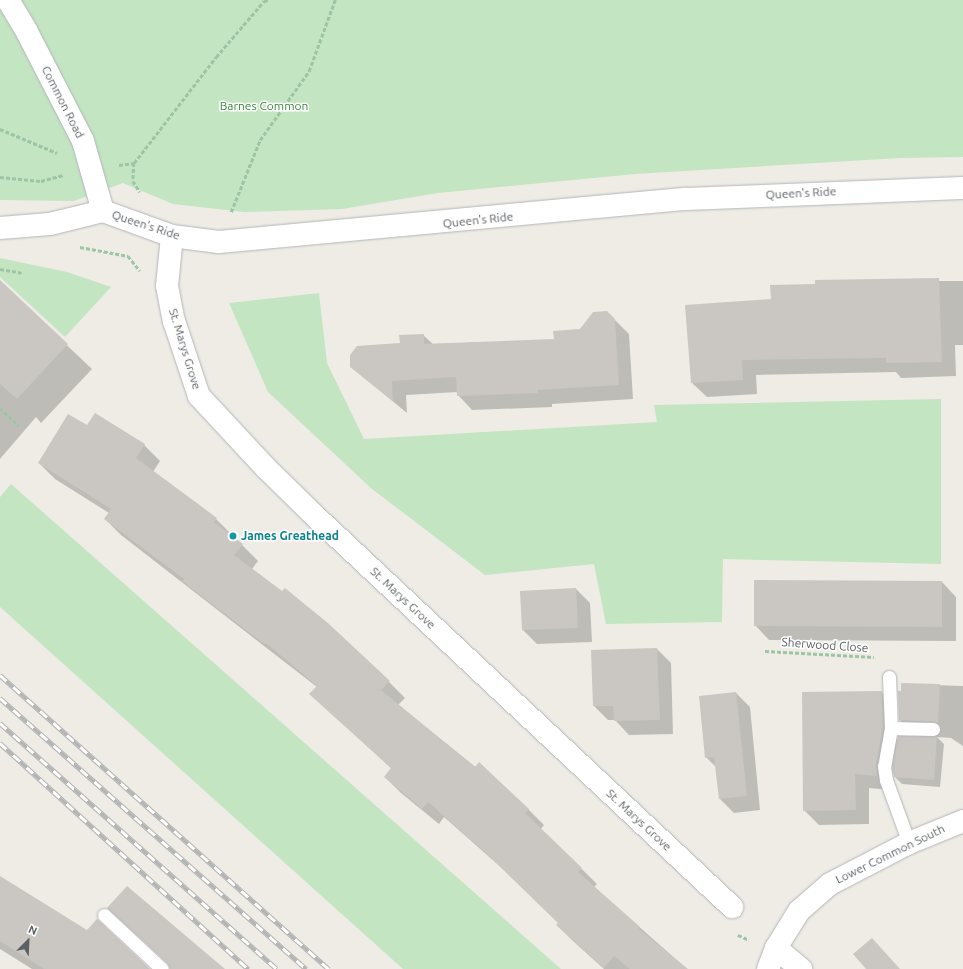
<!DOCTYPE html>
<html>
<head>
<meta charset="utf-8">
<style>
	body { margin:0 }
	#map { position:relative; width:963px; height:969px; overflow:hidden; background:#eeece5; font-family:Ubuntu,sans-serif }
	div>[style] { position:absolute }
	.green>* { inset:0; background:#c4e5c2 }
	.shadow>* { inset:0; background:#0003 }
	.building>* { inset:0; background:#cac6c2 }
	.path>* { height:2.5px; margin-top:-1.25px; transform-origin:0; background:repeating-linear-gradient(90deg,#9cc5a5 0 4px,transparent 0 6px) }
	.roads { filter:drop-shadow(0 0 1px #b2b5b9) drop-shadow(0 0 1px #b2b5b9) }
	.service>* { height:13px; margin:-6.5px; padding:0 6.5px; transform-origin:6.5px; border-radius:6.5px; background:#fff }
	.minor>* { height:22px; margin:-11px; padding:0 11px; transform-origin:11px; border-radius:11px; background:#fff }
	.secondary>* { height:22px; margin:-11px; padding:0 11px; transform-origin:11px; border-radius:11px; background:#fff }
	.rail>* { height:4.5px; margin-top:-2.25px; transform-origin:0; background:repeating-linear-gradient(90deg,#fff 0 9px,#b3b4b4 0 18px); box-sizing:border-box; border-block:1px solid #b3b4b4 }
	.dots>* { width:11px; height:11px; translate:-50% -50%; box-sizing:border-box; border:2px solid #fff; border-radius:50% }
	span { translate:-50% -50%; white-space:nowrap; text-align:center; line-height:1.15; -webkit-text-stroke:3px #fff; paint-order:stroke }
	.street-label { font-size:12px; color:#5c6064 }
	.park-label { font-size:12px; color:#3a863a }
	.culture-label { font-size:12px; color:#0d838f; font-weight:700 }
	.left { translate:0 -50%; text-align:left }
	.north { position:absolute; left:8px; top:921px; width:40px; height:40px; -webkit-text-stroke:3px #fff; paint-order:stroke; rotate:24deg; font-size:11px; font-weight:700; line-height:16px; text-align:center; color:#5c6064 }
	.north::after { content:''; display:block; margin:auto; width:14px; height:18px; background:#5c6064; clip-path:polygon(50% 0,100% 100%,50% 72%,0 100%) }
</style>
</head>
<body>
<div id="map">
	<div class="green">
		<div style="clip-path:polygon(0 0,963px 0,963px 157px,900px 158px,635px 174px,438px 193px,342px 209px,244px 212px,173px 204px,123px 183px,74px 201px,0 200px)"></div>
		<div style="clip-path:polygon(0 258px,67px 272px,111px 287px,65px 337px,0 277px)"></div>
		<div style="clip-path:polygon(319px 293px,327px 363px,364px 439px,657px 422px,654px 405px,941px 399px,941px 564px,723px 559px,722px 622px,606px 624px,594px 564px,485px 575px,372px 489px,268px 392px,229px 303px)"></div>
		<div style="clip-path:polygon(11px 484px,561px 969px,403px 969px,0 607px,0 497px)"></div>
	</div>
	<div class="shadow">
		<div style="clip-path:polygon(816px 281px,963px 281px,963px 345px,955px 345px,956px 376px,901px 378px,896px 372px,756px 375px,757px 394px,707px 397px,692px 383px,772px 300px,816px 285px)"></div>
		<div style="clip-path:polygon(0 282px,92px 369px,41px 423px,36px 417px,0 459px)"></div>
		<div style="clip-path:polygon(614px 319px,629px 334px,633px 399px,552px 404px,552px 407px,472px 410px,458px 395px,458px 392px,406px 395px,407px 413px,351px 367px,423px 335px,433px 344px,555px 340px)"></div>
		<div style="clip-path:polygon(88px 427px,144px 445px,160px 461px,153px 472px,216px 519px,258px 561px,252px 569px,389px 682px,405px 698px,398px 705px,528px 809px,544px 825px,541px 829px,597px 884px,594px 887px,687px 969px,604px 969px,573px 941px,557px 925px,559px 923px,504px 870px,444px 817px,439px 824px,401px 793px,385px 777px,392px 769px,311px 694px,317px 687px,121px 535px,105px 519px,109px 513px,55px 479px,39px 463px)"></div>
		<div style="clip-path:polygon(755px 581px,942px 582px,956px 597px,956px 641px,769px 640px,755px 625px)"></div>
		<div style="clip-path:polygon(576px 589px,590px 603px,592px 642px,537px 644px,523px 630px)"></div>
		<div style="clip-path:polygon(657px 649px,671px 663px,673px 734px,629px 735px,615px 720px,608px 720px,594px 706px,592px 651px)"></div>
		<div style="clip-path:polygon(902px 684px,963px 686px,963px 746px,951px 738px,937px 737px,944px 744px,940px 787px,902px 784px,895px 777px,893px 765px,891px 790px,869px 788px,869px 824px,819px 825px,804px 810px,881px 692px,895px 706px,897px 741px,917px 737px,900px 720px)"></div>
		<div style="clip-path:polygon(736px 693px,750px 707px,760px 810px,734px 813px,720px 799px,716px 767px,706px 757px)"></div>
		<div style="clip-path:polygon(0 877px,87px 931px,148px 969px,32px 969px,0 949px)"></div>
	</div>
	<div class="building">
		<div style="clip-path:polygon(939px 278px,942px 362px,886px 363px,886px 358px,742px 360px,743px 380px,691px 383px,685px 305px,771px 299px,770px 285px,815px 284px,815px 280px)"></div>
		<div style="clip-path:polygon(0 280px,68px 344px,17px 399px,0 384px)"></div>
		<div style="clip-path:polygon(607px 311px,615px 319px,619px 385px,538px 390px,538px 393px,457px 396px,456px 377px,392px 381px,393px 401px,350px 367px,350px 355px,357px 346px,400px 343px,399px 335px,424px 334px,424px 344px,554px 339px,553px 331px,580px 329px,593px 312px)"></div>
		<div style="clip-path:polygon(95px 413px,145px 444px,136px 458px,217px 518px,214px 522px,243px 544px,234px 555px,282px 591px,285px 588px,329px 624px,390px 681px,381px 690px,475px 767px,479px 762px,529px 809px,525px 813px,582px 868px,578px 872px,640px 927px,639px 929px,688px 969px,630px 969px,614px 956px,604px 968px,556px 925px,558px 923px,487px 854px,428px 802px,422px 809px,384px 777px,391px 768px,309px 694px,317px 686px,266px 643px,264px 644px,182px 581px,184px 579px,104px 519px,111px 509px,38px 463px,68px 414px,87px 425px)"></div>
		<div style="clip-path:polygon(754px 580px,942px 581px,942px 627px,754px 626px)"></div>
		<div style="clip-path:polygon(576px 588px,578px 628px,522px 630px,520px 591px)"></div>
		<div style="clip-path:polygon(657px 648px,660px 720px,614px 721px,613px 706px,593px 706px,591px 650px)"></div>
		<div style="clip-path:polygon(901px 683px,940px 684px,938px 723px,899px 720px,898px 691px,901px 691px)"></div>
		<div style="clip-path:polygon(882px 691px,883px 727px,876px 765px,877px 776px,855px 774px,856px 810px,803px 811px,802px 692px)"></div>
		<div style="clip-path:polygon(736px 692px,747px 796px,719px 799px,714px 757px,705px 758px,699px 696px)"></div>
		<div style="clip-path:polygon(898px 736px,937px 736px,934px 780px,894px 777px,892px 766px)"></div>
		<div style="clip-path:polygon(0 876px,87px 930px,97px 919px,150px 969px,44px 969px,0 941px)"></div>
		<div style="clip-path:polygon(127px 886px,225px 969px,170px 969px,167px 963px,107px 908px)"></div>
		<div style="clip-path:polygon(872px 938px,900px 969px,866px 969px,853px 954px)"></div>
	</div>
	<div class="path">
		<div style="left:0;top:129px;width:62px;rotate:22.8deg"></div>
		<div style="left:134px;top:163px;width:134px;rotate:-52.3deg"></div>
		<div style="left:216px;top:57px;width:74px;rotate:-49.4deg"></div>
		<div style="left:264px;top:1px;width:4px;rotate:-14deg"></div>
		<div style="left:119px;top:165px;width:15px;rotate:-8deg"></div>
		<div style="left:134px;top:163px;width:18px;rotate:93deg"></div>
		<div style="left:133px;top:181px;width:13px;rotate:58deg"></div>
		<div style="left:0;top:177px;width:41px;rotate:5.6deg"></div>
		<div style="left:41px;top:181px;width:23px;rotate:-15deg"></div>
		<div style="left:231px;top:212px;width:78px;rotate:-68.1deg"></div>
		<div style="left:260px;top:140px;width:85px;rotate:-54.6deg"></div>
		<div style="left:309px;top:71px;width:76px;rotate:-69.9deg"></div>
		<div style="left:80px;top:247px;width:49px;rotate:10.6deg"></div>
		<div style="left:128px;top:256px;width:19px;rotate:51deg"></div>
		<div style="left:0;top:269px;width:22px;rotate:10deg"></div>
		<div style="left:0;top:408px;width:26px;rotate:43deg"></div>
		<div style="left:765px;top:651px;width:109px;rotate:3.2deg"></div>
		<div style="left:738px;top:935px;width:12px;rotate:24deg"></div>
	</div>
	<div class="roads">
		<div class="service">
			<div style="left:889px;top:677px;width:51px;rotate:87.8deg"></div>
			<div style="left:891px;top:728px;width:39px;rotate:100deg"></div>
			<div style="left:884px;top:766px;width:14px;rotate:82deg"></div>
			<div style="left:886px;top:780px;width:67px;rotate:69.9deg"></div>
			<div style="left:891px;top:728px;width:42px;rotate:1.4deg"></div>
			<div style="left:104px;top:915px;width:79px;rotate:43deg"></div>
		</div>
		<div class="minor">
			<div style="left:8px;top:0;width:37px;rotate:59deg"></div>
			<div style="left:27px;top:32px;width:123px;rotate:62.8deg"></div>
			<div style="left:83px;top:141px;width:73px;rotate:74.1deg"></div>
			<div style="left:172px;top:236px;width:50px;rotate:95.7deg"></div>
			<div style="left:167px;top:286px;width:36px;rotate:79deg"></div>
			<div style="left:174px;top:321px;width:79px;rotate:71.6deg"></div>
			<div style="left:199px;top:396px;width:98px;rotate:47.1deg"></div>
			<div style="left:266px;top:468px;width:69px;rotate:44.4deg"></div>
			<div style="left:315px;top:516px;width:572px;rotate:43.16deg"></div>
			<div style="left:776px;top:948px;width:33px;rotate:40deg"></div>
			<div style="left:768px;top:969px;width:22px;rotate:-69deg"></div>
			<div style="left:776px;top:948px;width:44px;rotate:-58.1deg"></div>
			<div style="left:799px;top:911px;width:41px;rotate:-41.1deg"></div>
			<div style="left:830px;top:884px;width:89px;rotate:-27.4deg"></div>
			<div style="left:909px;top:843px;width:58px;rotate:-22.2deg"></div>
		</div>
		<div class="secondary">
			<div style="left:0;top:228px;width:50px;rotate:-4.6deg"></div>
			<div style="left:50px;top:224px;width:55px;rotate:-13.8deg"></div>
			<div style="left:103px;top:211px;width:73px;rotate:19.9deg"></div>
			<div style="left:172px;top:236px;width:47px;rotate:7.3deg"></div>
			<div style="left:219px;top:242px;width:469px;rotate:-5.3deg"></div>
			<div style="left:686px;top:199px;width:277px;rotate:-2.3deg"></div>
		</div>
	</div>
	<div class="rail">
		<div style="left:0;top:675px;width:441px;rotate:41.8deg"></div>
		<div style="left:0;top:698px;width:409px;rotate:41.5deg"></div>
		<div style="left:0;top:723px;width:370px;rotate:41.6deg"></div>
		<div style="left:0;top:743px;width:336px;rotate:42.3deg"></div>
	</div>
	<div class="dots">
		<div style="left:233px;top:536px;background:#0f9aa8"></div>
	</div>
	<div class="street-label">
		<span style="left:63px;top:102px;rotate:63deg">Common Road</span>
		<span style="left:801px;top:193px;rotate:-3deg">Queen's Ride</span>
		<span style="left:478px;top:220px;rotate:-6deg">Queen's Ride</span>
		<span style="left:146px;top:225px;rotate:18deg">Queen's Ride</span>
		<span style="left:185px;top:349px;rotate:73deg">St. Marys Grove</span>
		<span style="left:403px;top:598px;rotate:43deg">St. Marys Grove</span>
		<span style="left:825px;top:645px;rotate:4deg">Sherwood Close</span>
		<span style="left:639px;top:820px;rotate:43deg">St. Marys Grove</span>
		<span style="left:890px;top:854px;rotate:-26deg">Lower Common South</span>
	</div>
	<div class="park-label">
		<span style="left:264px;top:106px">Barnes Common</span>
	</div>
	<div class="culture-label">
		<span class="left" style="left:241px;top:536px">James Greathead</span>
	</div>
	<div class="north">N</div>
</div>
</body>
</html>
